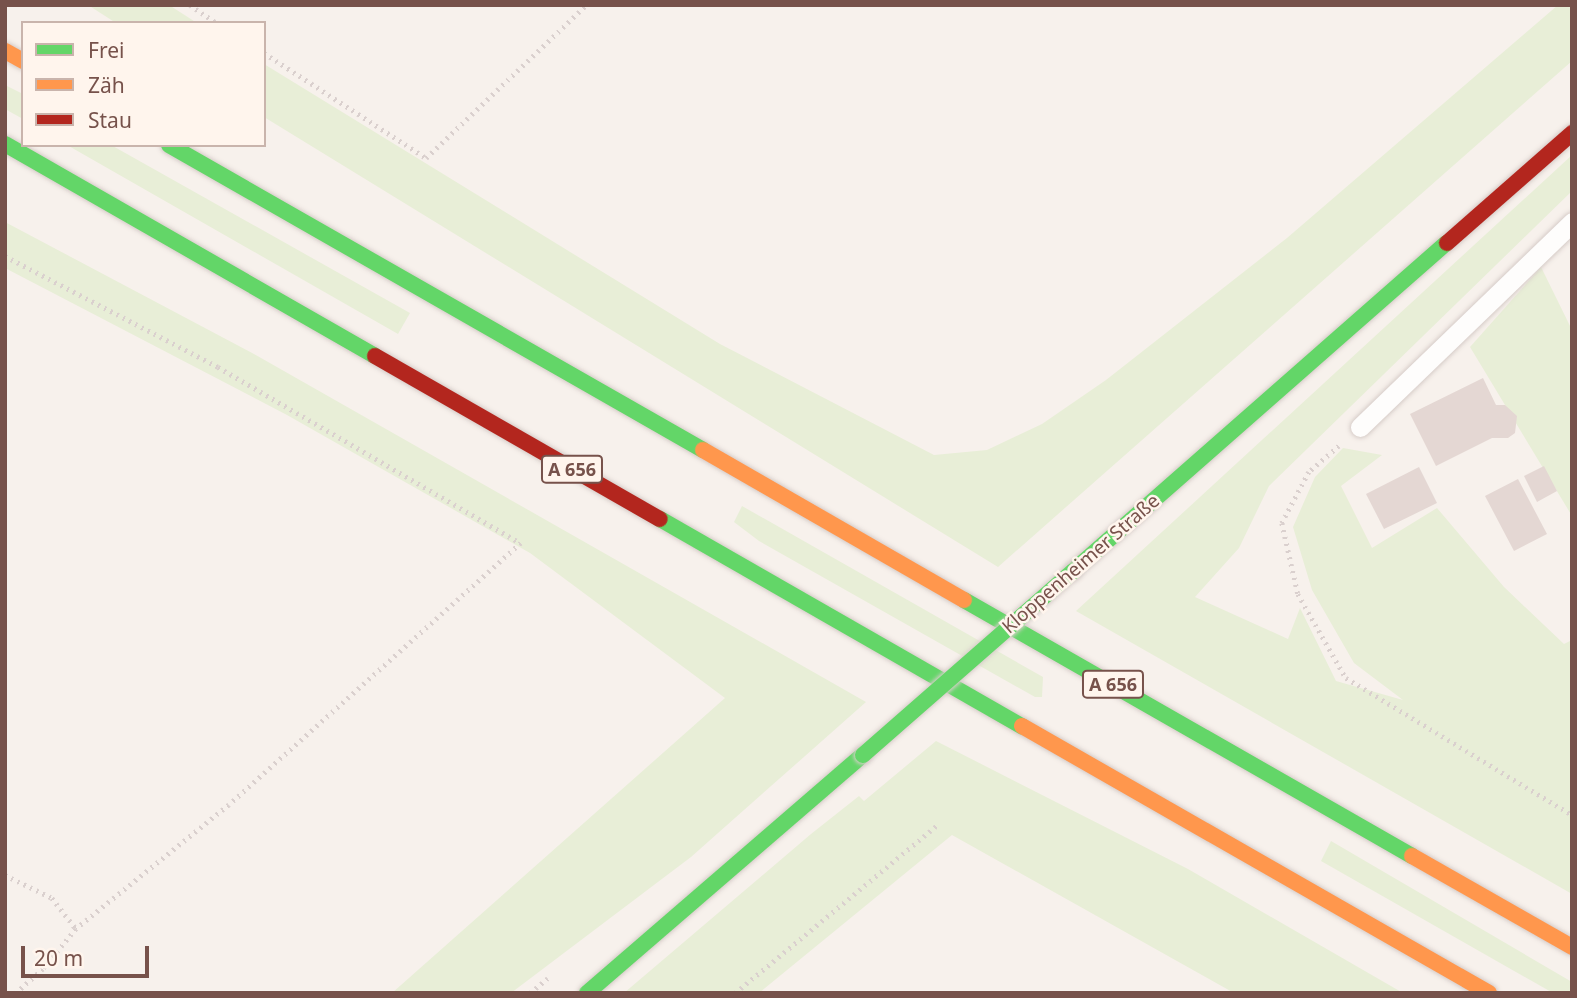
<!DOCTYPE html>
<html>
<head>
<meta charset="utf-8">
<style>
	body { margin:0 }
	#map { position:relative; width:1577px; height:998px; overflow:hidden; background:#f7f1ec; font-family:"Noto Sans",sans-serif }
	div>[style] { position:absolute }
	.green>* { inset:0; background:#e8eed7 }
	.building>* { inset:0; background:#e4d7d3 }
	.path>* { height:4.5px; margin-top:-2.25px; transform-origin:0; background:repeating-linear-gradient(90deg,#dad0ce 0 2px,transparent 0 7px) }
	.roads { filter:drop-shadow(0 0 2px #d6ccc8) drop-shadow(0 0 2px #d6ccc8) }
	.lane>* { height:19px; margin:-9.5px; padding:0 9.5px; transform-origin:9.5px; border-radius:9.5px; background:#fefdfc }
	.fast>* { height:16px; margin:-8px; padding:0 8px; transform-origin:8px; border-radius:8px; background:#63d668 }
	.slow>* { height:16px; margin:-8px; padding:0 8px; transform-origin:8px; border-radius:8px; background:#ff974d }
	.jam>* { height:16px; margin:-8px; padding:0 8px; transform-origin:8px; border-radius:8px; background:#b3261e }
	.bridges { filter:drop-shadow(0 0 2px #d8ceca) drop-shadow(0 0 2px #d8ceca) }
	.fast-bridge>* { height:16px; margin:-8px; padding:0 8px; transform-origin:8px; border-radius:8px; background:#63d668 }
	span { translate:-50% -50%; white-space:nowrap; text-align:center; line-height:1.15; -webkit-text-stroke:5px #fff5ed; paint-order:stroke }
	.shield-label span { padding:2px 5px; background:#fff5ed; border:2px solid; border-radius:5px; -webkit-text-stroke-width:0 }
	.shield-label { font-size:18px; color:#77524b; font-weight:700 }
	.street-label { font-size:19px; color:#77524b }
	.frame { position:absolute; inset:0; border:7px solid #77524b; pointer-events:none }
	.legend { position:absolute; left:21px; top:21px; width:245px; height:126px; box-sizing:border-box; background:#fff5ed; border:2px solid #c9b4ac; margin:0; padding:9px 12px; list-style:none; font-size:21px; color:#77524b }
	.legend li { display:flex; align-items:center; gap:14px; height:35px }
	.legend b { width:35px; border:2px solid #c9b4ac }
	.scale { position:absolute; left:21px; top:946px; width:128px; height:32px; box-sizing:border-box; border:4px solid #77524b; border-top:0; padding-left:9px; font-size:21px; line-height:24px; white-space:nowrap; color:#77524b; -webkit-text-stroke:5px #fff5ed; paint-order:stroke }
</style>
</head>
<body>
<div id="map">
	<div class="green">
		<div style="clip-path:polygon(88px 5px,169px 5px,197px 23px,116px 23px)"></div>
		<div style="clip-path:polygon(1558px 5px,1572px 5px,1572px 61px,998px 567px,264px 117px,264px 64px,720px 344px,934px 455px,987px 450px,1042px 424px,1106px 380px,1287px 238px)"></div>
		<div style="clip-path:polygon(5px 85px,23px 94px,23px 119px,5px 109px)"></div>
		<div style="clip-path:polygon(67px 145px,111px 145px,410px 313px,398px 334px)"></div>
		<div style="clip-path:polygon(1572px 155px,1572px 191px,1269px 486px,1239px 548px,1195px 597px,1288px 639px,1300px 608px,1336px 681px,1403px 700px,1354px 663px,1312px 590px,1293px 527px,1315px 477px,1343px 448px,1382px 455px,1341px 486px,1372px 548px,1437px 508px,1504px 587px,1564px 644px,1572px 640px,1572px 894px,1076px 611px)"></div>
		<div style="clip-path:polygon(5px 222px,254px 354px,866px 702px,691px 857px,511px 993px,392px 993px,725px 698px,530px 553px,287px 415px,5px 268px)"></div>
		<div style="clip-path:polygon(1541px 267px,1572px 330px,1572px 516px,1470px 347px)"></div>
		<div style="clip-path:polygon(742px 506px,1043px 677px,1042px 697px,1035px 697px,759px 541px,734px 522px)"></div>
		<div style="clip-path:polygon(936px 741px,1188px 869px,1403px 993px,1234px 993px,952px 835px,759px 993px,624px 993px,811px 834px,859px 796px,864px 801px)"></div>
		<div style="clip-path:polygon(1331px 841px,1572px 982px,1572px 993px,1553px 993px,1321px 861px)"></div>
	</div>
	<div class="building">
		<div style="clip-path:polygon(1483px 378px,1496px 405px,1505px 405px,1517px 416px,1515px 433px,1508px 438px,1492px 438px,1436px 466px,1410px 414px)"></div>
		<div style="clip-path:polygon(1544px 466px,1557px 491px,1537px 502px,1524px 476px)"></div>
		<div style="clip-path:polygon(1419px 467px,1437px 503px,1384px 529px,1366px 494px)"></div>
		<div style="clip-path:polygon(1518px 479px,1547px 534px,1514px 551px,1485px 496px)"></div>
	</div>
	<div class="path">
		<div style="left:190px;top:5px;width:32px;rotate:34deg"></div>
		<div style="left:264px;top:53px;width:193px;rotate:32.9deg"></div>
		<div style="left:426px;top:158px;width:221px;rotate:-43.7deg"></div>
		<div style="left:5px;top:256px;width:240px;rotate:27.5deg"></div>
		<div style="left:218px;top:367px;width:350px;rotate:30.2deg"></div>
		<div style="left:521px;top:543px;width:392px;rotate:138.1deg"></div>
		<div style="left:229px;top:805px;width:197px;rotate:141deg"></div>
		<div style="left:76px;top:929px;width:52px;rotate:129.5deg"></div>
		<div style="left:43px;top:969px;width:36px;rotate:138deg"></div>
		<div style="left:1339px;top:446px;width:40px;rotate:139deg"></div>
		<div style="left:1309px;top:472px;width:58px;rotate:117.9deg"></div>
		<div style="left:1282px;top:523px;width:73px;rotate:77.3deg"></div>
		<div style="left:1298px;top:594px;width:97px;rotate:60.3deg"></div>
		<div style="left:1346px;top:678px;width:264px;rotate:31.2deg"></div>
		<div style="left:5px;top:875px;width:52px;rotate:26.1deg"></div>
		<div style="left:52px;top:898px;width:39px;rotate:52deg"></div>
		<div style="left:530px;top:993px;width:23px;rotate:-40deg"></div>
		<div style="left:735px;top:993px;width:263px;rotate:-39.7deg"></div>
	</div>
	<div class="roads">
		<div class="lane">
			<div style="left:1360px;top:427px;width:295px;rotate:-44deg"></div>
		</div>
		<div class="fast">
			<div style="left:5px;top:144px;width:426px;rotate:29.8deg"></div>
			<div style="left:169px;top:145px;width:615px;rotate:29.73deg"></div>
			<div style="left:660px;top:519px;width:417px;rotate:29.8deg"></div>
			<div style="left:1073px;top:571px;width:497px;rotate:-41.3deg"></div>
			<div style="left:964px;top:600px;width:516px;rotate:29.74deg"></div>
			<div style="left:587px;top:993px;width:364px;rotate:-40.8deg"></div>
		</div>
		<div class="slow">
			<div style="left:5px;top:51px;width:21px;rotate:29deg"></div>
			<div style="left:703px;top:450px;width:301px;rotate:29.9deg"></div>
			<div style="left:1022px;top:726px;width:538px;rotate:29.76deg"></div>
			<div style="left:1412px;top:856px;width:184px;rotate:29.6deg"></div>
		</div>
		<div class="jam">
			<div style="left:1447px;top:243px;width:167px;rotate:-41.3deg"></div>
			<div style="left:375px;top:356px;width:328px;rotate:29.8deg"></div>
		</div>
	</div>
	<div class="bridges">
		<div class="fast-bridge">
			<div style="left:863px;top:755px;width:279px;rotate:-41.2deg"></div>
		</div>
	</div>
	<div class="shield-label">
		<span style="left:572px;top:469px">A 656</span>
		<span style="left:1113px;top:684px">A 656</span>
	</div>
	<div class="street-label">
		<span style="left:1081px;top:564px;rotate:-41deg">Kloppenheimer Straße</span>
	</div>
	<div class="frame"></div>
	<ul class="legend">
	<li><b style="height:9px;background:#63d668"></b>Frei</li>
	<li><b style="height:9px;background:#ff974d"></b>Zäh</li>
	<li><b style="height:9px;background:#b3261e"></b>Stau</li>
	</ul>
	<div class="scale">20 m</div>
</div>
</body>
</html>
